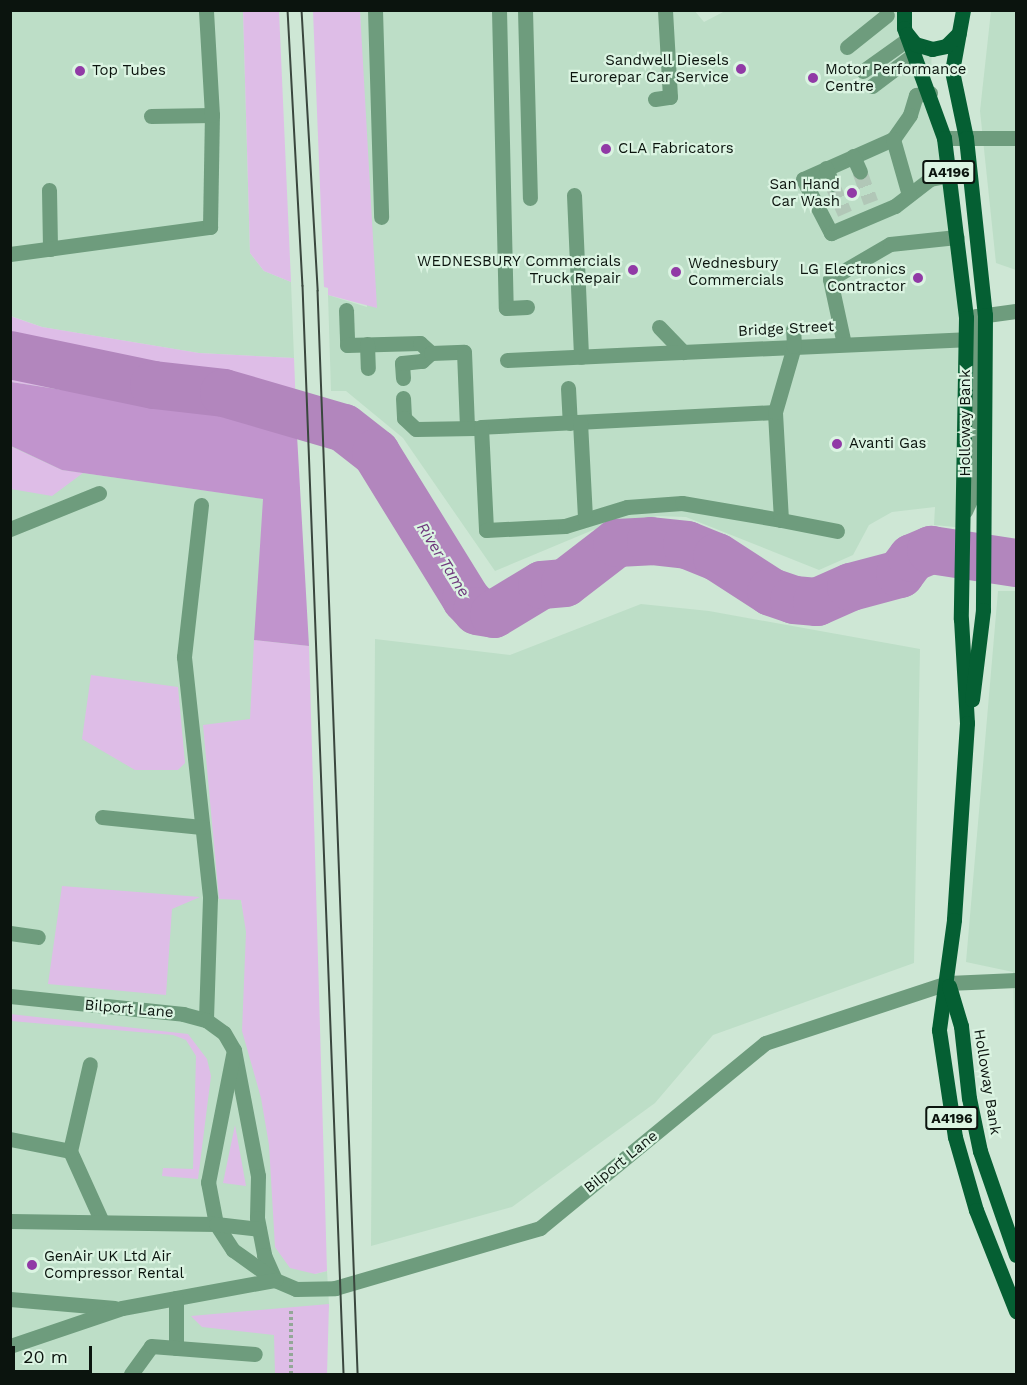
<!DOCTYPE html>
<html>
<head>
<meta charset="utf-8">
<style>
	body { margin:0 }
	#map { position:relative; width:1027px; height:1385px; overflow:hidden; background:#cee7d5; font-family:"Work Sans",sans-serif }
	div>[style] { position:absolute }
	.built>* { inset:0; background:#bddec7 }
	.green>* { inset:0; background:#debde7 }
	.forest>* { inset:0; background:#c194cd }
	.river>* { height:48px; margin:-24px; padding:0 24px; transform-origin:24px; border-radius:24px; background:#b286bd }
	.minor-tunnel>* { height:15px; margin-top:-7.5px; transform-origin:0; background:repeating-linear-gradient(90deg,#b1c7b7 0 15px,transparent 0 23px) }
	.path>* { height:4px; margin-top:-2px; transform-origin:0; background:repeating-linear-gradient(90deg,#93a798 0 3px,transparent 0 6px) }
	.minor>* { height:15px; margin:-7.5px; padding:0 7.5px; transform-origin:7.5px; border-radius:7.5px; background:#6e9c7d }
	.major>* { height:15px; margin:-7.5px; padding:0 7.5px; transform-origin:7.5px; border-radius:7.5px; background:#055f33 }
	.tram>* { height:1.5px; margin:-0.75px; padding:0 0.75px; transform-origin:0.75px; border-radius:0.75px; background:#3a473e }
	.dots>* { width:16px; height:16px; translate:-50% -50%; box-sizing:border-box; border:3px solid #dbf4e2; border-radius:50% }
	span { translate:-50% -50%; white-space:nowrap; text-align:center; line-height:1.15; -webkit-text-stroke:4.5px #dbf4e2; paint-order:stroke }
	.shield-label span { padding:2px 4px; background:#dbf4e2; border:2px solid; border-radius:4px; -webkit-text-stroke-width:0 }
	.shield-label { font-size:14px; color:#0b140e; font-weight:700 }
	.poi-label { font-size:15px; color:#0b140e }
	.right { translate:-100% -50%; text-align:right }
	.left { translate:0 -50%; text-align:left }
	.street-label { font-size:15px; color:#0b140e }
	.water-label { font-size:16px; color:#6f387d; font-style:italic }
	.frame { position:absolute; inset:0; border:12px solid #0b140e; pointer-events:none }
	.scale { position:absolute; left:12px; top:1346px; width:80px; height:27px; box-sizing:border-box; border:3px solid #0b140e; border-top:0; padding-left:8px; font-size:18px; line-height:21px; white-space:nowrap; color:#0b140e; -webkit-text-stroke:4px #dbf4e2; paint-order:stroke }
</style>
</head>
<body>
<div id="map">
	<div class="built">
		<div style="clip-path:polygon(694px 10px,704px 22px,725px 11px,904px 11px,903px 23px,932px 49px,930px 93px,966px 318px,965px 528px,934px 525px,935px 507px,892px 512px,869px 525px,853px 555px,819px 570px,686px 517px,657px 516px,593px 530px,495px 571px,403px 438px,346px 391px,331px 391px,328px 295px,367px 307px,360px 11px)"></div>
		<div style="clip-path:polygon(11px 11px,243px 11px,250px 253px,264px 271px,291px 282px,294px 358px,199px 353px,42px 327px,11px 316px)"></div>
		<div style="clip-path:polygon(991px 11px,1016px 11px,1016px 270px,996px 263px,980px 111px)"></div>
		<div style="clip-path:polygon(11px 446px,62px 470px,264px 499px,241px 900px,315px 1274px,327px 1271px,329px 1304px,321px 1374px,11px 1374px)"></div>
		<div style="clip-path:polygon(998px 591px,1016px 591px,1016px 1098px,1013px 972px,966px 962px)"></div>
		<div style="clip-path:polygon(641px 604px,709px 611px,920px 649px,914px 963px,713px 1035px,655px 1103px,512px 1207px,371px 1246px,375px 639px,510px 655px)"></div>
	</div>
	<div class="green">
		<div style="clip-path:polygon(243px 11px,279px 11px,291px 282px,264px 271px,250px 253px)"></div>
		<div style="clip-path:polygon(313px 11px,360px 11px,377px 308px,328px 295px,328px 288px,324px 287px)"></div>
		<div style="clip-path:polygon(10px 316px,42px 327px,199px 353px,294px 358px,297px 435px,194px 410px,11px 382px)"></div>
		<div style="clip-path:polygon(10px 446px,62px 470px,83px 473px,52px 496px,11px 489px)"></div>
		<div style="clip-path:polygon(254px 640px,309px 646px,327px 1271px,315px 1274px,290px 1268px,275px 1247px,269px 1145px,261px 1098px,242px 1031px,246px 932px,241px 900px,219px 899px,203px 725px,250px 719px)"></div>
		<div style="clip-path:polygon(91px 675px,178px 687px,185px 763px,178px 770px,135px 770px,82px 739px)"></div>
		<div style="clip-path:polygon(62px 886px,200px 897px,172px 909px,166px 995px,48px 984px)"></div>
		<div style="clip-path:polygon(10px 1014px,188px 1034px,207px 1059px,211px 1076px,198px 1179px,162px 1176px,163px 1168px,193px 1169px,196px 1056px,186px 1040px,173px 1035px,11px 1021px)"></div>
		<div style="clip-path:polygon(235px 1125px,246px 1186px,223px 1183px)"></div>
		<div style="clip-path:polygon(329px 1304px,327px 1374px,275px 1374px,274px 1335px,202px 1327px,191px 1316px)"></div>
	</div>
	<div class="forest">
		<div style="clip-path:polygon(11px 382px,194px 410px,297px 435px,309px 646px,254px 640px,263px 499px,62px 470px,11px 446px)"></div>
	</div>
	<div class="river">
		<div style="left:10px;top:355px;width:147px;rotate:11.8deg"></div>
		<div style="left:154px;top:385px;width:70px;rotate:6.5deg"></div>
		<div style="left:224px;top:393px;width:125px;rotate:16.3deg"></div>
		<div style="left:344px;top:428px;width:41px;rotate:38deg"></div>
		<div style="left:376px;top:453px;width:172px;rotate:58.3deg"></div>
		<div style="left:466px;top:599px;width:16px;rotate:47deg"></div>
		<div style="left:477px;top:611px;width:17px;rotate:10deg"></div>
		<div style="left:494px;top:614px;width:56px;rotate:-31.1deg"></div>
		<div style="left:542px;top:585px;width:23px;rotate:-5deg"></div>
		<div style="left:565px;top:583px;width:66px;rotate:-37.6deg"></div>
		<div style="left:617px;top:543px;width:34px;rotate:-3deg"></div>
		<div style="left:651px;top:541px;width:36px;rotate:6deg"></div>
		<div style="left:687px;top:545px;width:32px;rotate:22deg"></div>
		<div style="left:717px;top:557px;width:64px;rotate:32.9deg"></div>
		<div style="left:771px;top:592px;width:24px;rotate:19deg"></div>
		<div style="left:794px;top:600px;width:23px;rotate:5deg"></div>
		<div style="left:817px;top:602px;width:37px;rotate:-24deg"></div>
		<div style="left:851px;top:587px;width:51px;rotate:-14.9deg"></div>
		<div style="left:900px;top:574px;width:20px;rotate:-53deg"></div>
		<div style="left:912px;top:558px;width:21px;rotate:-23deg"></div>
		<div style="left:931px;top:550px;width:86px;rotate:8.7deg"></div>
	</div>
	<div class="minor-tunnel">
		<div style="left:860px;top:172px;width:32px;rotate:70deg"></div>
		<div style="left:832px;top:184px;width:32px;rotate:66deg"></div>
	</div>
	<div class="path">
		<div style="left:291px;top:1374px;width:65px;rotate:-90deg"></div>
	</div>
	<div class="minor">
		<div style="left:375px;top:10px;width:207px;rotate:88.3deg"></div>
		<div style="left:499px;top:10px;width:298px;rotate:88.7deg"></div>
		<div style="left:506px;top:308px;width:21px;rotate:-3deg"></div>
		<div style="left:525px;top:10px;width:188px;rotate:88.5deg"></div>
		<div style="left:847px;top:47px;width:51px;rotate:-38.7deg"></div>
		<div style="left:863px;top:71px;width:55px;rotate:-35.4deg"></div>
		<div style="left:872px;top:86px;width:51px;rotate:-37.1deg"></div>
		<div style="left:930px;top:93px;width:14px;rotate:172deg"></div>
		<div style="left:916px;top:95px;width:21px;rotate:107deg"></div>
		<div style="left:910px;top:115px;width:29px;rotate:125deg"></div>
		<div style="left:893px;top:139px;width:98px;rotate:156deg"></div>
		<div style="left:803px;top:179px;width:61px;rotate:62.6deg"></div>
		<div style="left:831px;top:233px;width:69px;rotate:-22.9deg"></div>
		<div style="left:895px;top:206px;width:44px;rotate:-37.6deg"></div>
		<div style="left:930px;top:179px;width:20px;rotate:-11deg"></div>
		<div style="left:655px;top:99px;width:15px;rotate:-8deg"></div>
		<div style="left:670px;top:97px;width:87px;rotate:-93.3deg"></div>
		<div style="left:151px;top:116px;width:61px;rotate:-0.9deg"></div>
		<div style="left:944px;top:138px;width:72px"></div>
		<div style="left:893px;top:139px;width:58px;rotate:74.1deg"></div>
		<div style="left:853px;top:156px;width:17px;rotate:66deg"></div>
		<div style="left:826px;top:168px;width:17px;rotate:69deg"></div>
		<div style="left:49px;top:190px;width:59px;rotate:89deg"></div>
		<div style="left:574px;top:195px;width:162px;rotate:87.5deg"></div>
		<div style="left:10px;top:254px;width:202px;rotate:-7.7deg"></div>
		<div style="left:210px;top:227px;width:112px;rotate:-89deg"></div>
		<div style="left:212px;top:115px;width:105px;rotate:-93.3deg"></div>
		<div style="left:346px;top:310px;width:35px;rotate:88deg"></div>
		<div style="left:347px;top:345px;width:73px;rotate:-1.6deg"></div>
		<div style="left:420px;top:343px;width:15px;rotate:42deg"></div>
		<div style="left:972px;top:317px;width:44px;rotate:-7.8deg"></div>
		<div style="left:659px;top:327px;width:35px;rotate:46deg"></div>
		<div style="left:367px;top:344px;width:24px;rotate:88deg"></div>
		<div style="left:844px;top:344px;width:66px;rotate:-102.2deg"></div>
		<div style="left:830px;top:279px;width:69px;rotate:-30.3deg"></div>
		<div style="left:890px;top:244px;width:67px;rotate:-6deg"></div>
		<div style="left:507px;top:360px;width:459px;rotate:-2.6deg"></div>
		<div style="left:403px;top:378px;width:15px;rotate:-94deg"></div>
		<div style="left:402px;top:363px;width:20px;rotate:-6deg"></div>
		<div style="left:422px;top:361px;width:12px;rotate:-42deg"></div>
		<div style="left:431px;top:353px;width:33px;rotate:-2deg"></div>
		<div style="left:464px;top:352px;width:76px;rotate:87.7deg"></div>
		<div style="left:568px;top:388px;width:35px;rotate:87deg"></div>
		<div style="left:403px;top:398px;width:20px;rotate:87deg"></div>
		<div style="left:404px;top:418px;width:16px;rotate:43deg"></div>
		<div style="left:416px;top:429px;width:59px;rotate:-1deg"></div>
		<div style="left:775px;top:412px;width:294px;rotate:177.1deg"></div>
		<div style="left:481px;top:427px;width:103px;rotate:87.2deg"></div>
		<div style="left:486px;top:530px;width:79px;rotate:-2.9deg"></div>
		<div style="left:565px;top:526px;width:65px;rotate:-17deg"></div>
		<div style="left:627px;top:507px;width:55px;rotate:-4.2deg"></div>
		<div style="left:682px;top:503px;width:100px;rotate:9.7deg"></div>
		<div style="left:781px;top:520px;width:108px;rotate:-93.2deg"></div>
		<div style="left:775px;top:412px;width:69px;rotate:-73.9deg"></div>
		<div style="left:794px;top:346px;width:17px;rotate:-93deg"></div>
		<div style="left:580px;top:422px;width:97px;rotate:87deg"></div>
		<div style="left:201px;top:505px;width:153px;rotate:96.4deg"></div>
		<div style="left:184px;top:657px;width:242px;rotate:83.8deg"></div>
		<div style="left:210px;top:898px;width:122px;rotate:91.9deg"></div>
		<div style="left:965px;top:511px;width:19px;rotate:-65deg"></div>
		<div style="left:973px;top:494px;width:178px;rotate:-89deg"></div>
		<div style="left:781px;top:520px;width:57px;rotate:11.1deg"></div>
		<div style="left:10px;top:529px;width:96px;rotate:-22deg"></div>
		<div style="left:102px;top:817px;width:100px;rotate:5.7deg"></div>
		<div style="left:10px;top:933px;width:28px;rotate:8deg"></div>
		<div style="left:10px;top:996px;width:174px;rotate:5.9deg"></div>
		<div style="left:183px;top:1014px;width:24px;rotate:15deg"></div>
		<div style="left:206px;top:1020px;width:22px;rotate:36deg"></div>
		<div style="left:224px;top:1033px;width:20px;rotate:60deg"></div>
		<div style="left:234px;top:1050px;width:128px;rotate:79.2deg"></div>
		<div style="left:258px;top:1176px;width:42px;rotate:91.4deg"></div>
		<div style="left:257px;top:1218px;width:38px;rotate:79deg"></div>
		<div style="left:264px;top:1255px;width:27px;rotate:66deg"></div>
		<div style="left:234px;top:1050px;width:135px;rotate:101.1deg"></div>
		<div style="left:208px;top:1182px;width:43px;rotate:79.2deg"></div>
		<div style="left:216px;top:1224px;width:31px;rotate:57deg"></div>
		<div style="left:233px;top:1250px;width:52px;rotate:35.5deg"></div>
		<div style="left:275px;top:1280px;width:23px;rotate:23deg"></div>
		<div style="left:296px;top:1289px;width:39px;rotate:-1deg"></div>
		<div style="left:335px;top:1288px;width:214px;rotate:-16.3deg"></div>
		<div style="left:540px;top:1228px;width:291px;rotate:-39.4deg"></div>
		<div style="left:765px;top:1043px;width:193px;rotate:-18.2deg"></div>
		<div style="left:948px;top:983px;width:68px;rotate:-2.5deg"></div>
		<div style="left:10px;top:1139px;width:61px;rotate:11.3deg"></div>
		<div style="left:70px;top:1151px;width:78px;rotate:65.7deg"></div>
		<div style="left:70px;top:1151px;width:89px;rotate:-77.1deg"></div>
		<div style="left:10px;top:1221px;width:206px;rotate:0.8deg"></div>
		<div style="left:216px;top:1224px;width:43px;rotate:6.6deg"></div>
		<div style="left:10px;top:1299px;width:105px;rotate:4.9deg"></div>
		<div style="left:10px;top:1346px;width:118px;rotate:-18.7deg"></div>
		<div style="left:122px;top:1308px;width:156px;rotate:-10.4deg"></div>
		<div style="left:176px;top:1348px;width:50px;rotate:-90deg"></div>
		<div style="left:131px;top:1374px;width:34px;rotate:-54deg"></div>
		<div style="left:151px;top:1346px;width:104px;rotate:4.4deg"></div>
	</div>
	<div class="major">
		<div style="left:904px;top:10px;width:18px;rotate:90deg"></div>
		<div style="left:904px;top:28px;width:117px;rotate:70deg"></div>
		<div style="left:944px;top:138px;width:181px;rotate:83deg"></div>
		<div style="left:966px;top:318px;width:301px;rotate:91deg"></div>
		<div style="left:961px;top:619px;width:104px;rotate:86.7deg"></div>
		<div style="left:967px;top:723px;width:197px;rotate:93.8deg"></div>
		<div style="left:954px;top:920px;width:111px;rotate:97.8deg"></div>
		<div style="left:939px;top:1030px;width:108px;rotate:81.5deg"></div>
		<div style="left:955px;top:1137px;width:76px;rotate:74deg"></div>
		<div style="left:976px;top:1210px;width:109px;rotate:68.4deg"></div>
		<div style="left:963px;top:10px;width:62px;rotate:100.2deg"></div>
		<div style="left:952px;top:71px;width:68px;rotate:78.2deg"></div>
		<div style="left:966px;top:138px;width:178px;rotate:83.9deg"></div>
		<div style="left:985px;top:315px;width:295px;rotate:90.4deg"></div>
		<div style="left:983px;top:610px;width:90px;rotate:97deg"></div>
		<div style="left:907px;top:34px;width:13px;rotate:51deg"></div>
		<div style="left:915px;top:44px;width:18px;rotate:16deg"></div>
		<div style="left:932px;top:49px;width:14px;rotate:-12deg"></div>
		<div style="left:946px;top:46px;width:18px;rotate:-45deg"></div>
		<div style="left:949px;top:986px;width:42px;rotate:73.3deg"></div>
		<div style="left:961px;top:1026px;width:72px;rotate:83.7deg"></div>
		<div style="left:969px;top:1098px;width:54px;rotate:78.3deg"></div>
		<div style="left:980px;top:1151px;width:110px;rotate:70.9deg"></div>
	</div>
	<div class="tram">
		<div style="left:288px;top:10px;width:276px;rotate:86.9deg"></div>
		<div style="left:303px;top:286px;width:1089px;rotate:87.84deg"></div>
		<div style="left:302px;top:10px;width:281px;rotate:86.7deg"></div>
		<div style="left:318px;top:291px;width:1084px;rotate:87.88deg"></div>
	</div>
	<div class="dots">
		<div style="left:741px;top:69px;background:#913aa6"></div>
		<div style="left:80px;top:71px;background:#913aa6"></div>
		<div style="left:813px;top:78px;background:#913aa6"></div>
		<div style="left:606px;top:149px;background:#913aa6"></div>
		<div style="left:852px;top:193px;background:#913aa6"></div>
		<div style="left:633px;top:270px;background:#913aa6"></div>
		<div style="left:676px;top:272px;background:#913aa6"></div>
		<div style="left:918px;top:278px;background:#913aa6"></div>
		<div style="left:837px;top:444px;background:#913aa6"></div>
		<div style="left:32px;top:1265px;background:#913aa6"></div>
	</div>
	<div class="shield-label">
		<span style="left:949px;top:172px">A4196</span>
		<span style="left:952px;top:1118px">A4196</span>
	</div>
	<div class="poi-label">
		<span class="right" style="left:729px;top:69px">Sandwell Diesels<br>Eurorepar Car Service</span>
		<span class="left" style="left:825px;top:78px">Motor Performance<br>Centre</span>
		<span class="left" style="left:92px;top:71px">Top Tubes</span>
		<span class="left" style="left:618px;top:149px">CLA Fabricators</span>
		<span class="right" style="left:840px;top:193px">San Hand<br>Car Wash</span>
		<span class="right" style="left:621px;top:270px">WEDNESBURY Commercials<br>Truck Repair</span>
		<span class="left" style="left:688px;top:272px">Wednesbury<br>Commercials</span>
		<span class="right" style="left:906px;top:278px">LG Electronics<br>Contractor</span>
		<span class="left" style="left:849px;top:444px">Avanti Gas</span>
		<span class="left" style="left:44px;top:1265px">GenAir UK Ltd Air<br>Compressor Rental</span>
	</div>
	<div class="street-label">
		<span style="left:786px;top:329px;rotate:-3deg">Bridge Street</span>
		<span style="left:966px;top:423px;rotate:-90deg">Holloway Bank</span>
		<span style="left:129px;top:1009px;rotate:5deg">Bilport Lane</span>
		<span style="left:987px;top:1082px;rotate:81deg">Holloway Bank</span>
		<span style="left:621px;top:1162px;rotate:-39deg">Bilport Lane</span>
	</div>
	<div class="water-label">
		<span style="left:443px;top:560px;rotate:58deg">River Tame</span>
	</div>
	<div class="frame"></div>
	<div class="scale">20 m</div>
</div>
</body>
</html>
